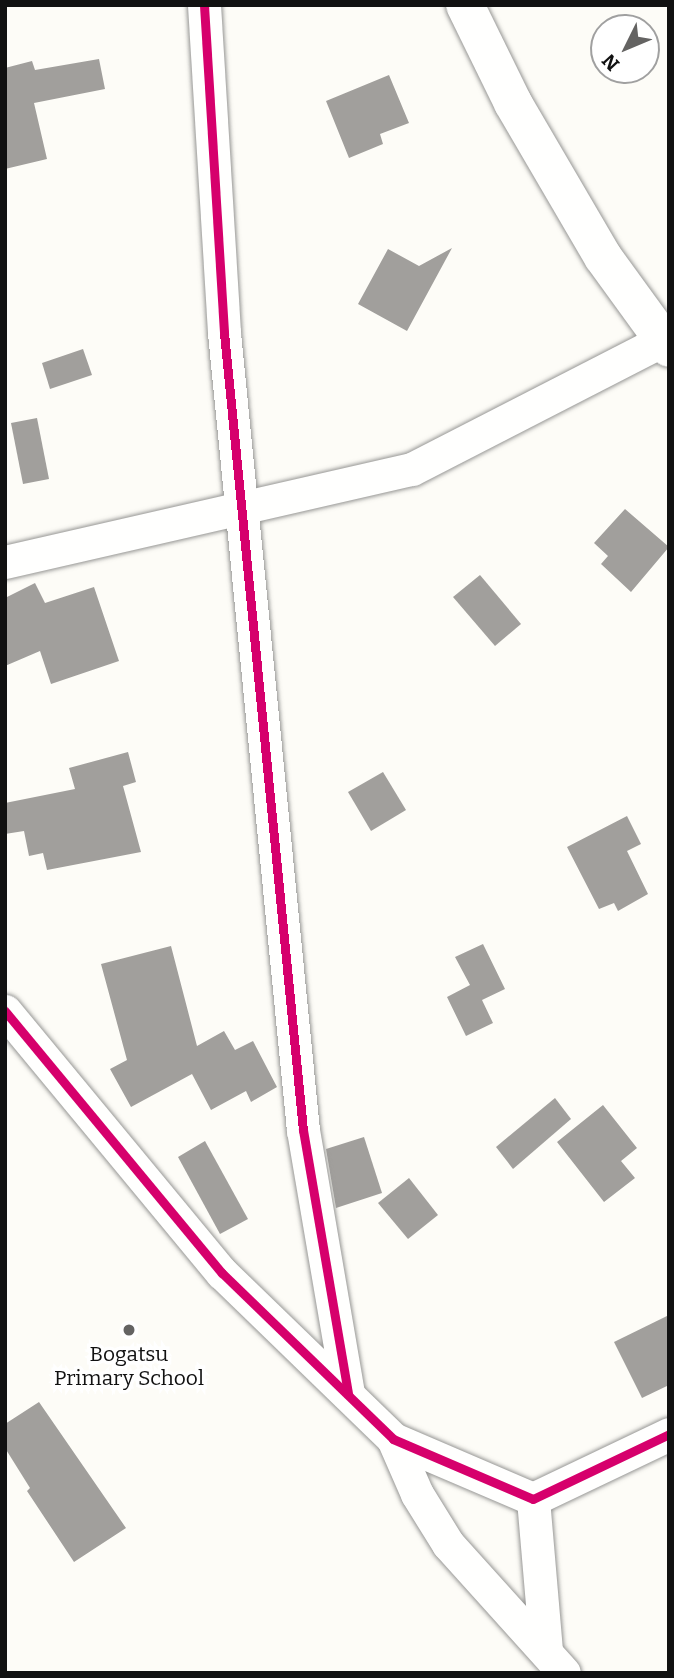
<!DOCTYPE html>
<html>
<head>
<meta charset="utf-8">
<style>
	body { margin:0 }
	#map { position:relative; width:674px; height:1678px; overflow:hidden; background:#fdfcf7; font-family:Bitter,serif }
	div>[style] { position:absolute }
	.building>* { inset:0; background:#a19f9c }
	.roads { filter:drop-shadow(0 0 2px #979795) drop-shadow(0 0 2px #979795) }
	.minor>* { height:33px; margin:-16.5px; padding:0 16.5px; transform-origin:16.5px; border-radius:16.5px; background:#fffffe }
	.tertiary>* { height:38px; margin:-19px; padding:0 19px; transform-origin:19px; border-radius:19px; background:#fffffe }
	.cycleway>* { height:9px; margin:-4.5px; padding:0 4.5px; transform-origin:4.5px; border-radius:4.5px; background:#d6006c }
	.dots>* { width:19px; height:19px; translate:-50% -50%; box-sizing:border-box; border:4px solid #fff; border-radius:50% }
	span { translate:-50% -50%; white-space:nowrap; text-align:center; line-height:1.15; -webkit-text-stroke:7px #fff; paint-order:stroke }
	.poi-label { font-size:21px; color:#111 }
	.frame { position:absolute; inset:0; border:7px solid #111; pointer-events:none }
	.north { position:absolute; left:590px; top:14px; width:70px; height:70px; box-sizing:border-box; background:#fff; border:2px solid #a0a0a0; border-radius:50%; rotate:227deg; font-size:19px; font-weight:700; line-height:28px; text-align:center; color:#111 }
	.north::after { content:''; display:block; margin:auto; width:24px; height:32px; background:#646362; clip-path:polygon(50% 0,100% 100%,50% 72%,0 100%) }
</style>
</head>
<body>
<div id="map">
	<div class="building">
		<div style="clip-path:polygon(99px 59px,105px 89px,34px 103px,47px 159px,5px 169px,5px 68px,32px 61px,35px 70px)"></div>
		<div style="clip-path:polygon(389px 75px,409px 123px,380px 134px,383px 144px,349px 158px,326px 101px)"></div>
		<div style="clip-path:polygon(452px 248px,407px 331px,358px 304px,388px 249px,419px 266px)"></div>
		<div style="clip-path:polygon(83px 349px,92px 375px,50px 389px,42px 363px)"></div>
		<div style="clip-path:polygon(37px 418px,49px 479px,23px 484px,11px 423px)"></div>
		<div style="clip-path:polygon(625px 509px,669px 547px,631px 592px,601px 564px,608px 556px,594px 543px)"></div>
		<div style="clip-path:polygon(480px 575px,521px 624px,495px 646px,453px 597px)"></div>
		<div style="clip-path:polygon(35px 583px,45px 603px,94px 587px,119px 661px,51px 684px,40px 651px,5px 666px,5px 598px)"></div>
		<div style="clip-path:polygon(128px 752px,136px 782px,123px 786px,141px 852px,47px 870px,43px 853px,29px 856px,24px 831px,5px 834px,5px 803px,75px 789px,69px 768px)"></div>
		<div style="clip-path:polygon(383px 772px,406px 810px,371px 831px,348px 792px)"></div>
		<div style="clip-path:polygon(627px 816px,641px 844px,627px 851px,648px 894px,618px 911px,614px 903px,599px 909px,567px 847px)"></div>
		<div style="clip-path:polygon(483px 944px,505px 989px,482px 1000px,493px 1023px,466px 1036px,447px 997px,470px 985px,455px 957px)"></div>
		<div style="clip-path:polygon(171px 946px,197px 1046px,224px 1031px,235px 1050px,253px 1041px,277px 1087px,251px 1102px,246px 1091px,211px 1110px,192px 1074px,131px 1107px,110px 1069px,127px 1060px,101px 964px)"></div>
		<div style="clip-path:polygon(555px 1098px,571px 1119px,513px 1169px,496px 1147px)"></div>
		<div style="clip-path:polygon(603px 1105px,637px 1148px,621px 1161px,635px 1178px,604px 1202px,557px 1142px)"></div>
		<div style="clip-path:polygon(364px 1137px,382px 1193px,336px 1208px,326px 1149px)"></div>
		<div style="clip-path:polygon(205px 1141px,248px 1219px,220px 1234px,178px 1157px)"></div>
		<div style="clip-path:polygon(409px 1178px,438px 1215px,408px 1239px,378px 1203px)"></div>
		<div style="clip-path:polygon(669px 1315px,669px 1385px,642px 1398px,614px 1342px)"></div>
		<div style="clip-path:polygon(39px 1402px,126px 1528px,74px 1562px,27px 1491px,30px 1488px,5px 1448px,5px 1424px)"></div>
	</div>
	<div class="roads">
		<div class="minor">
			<div style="left:204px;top:5px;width:329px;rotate:86.5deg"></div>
			<div style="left:224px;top:333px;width:801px;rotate:84.34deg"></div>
			<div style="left:303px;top:1130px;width:268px;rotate:80.3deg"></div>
			<div style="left:5px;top:562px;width:417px;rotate:-12.9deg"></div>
			<div style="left:412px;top:469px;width:282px;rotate:-27.2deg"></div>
			<div style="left:5px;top:1011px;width:340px;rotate:50.4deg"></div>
			<div style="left:222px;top:1273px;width:238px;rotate:44.1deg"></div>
			<div style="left:393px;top:1439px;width:152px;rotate:23.2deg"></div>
			<div style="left:533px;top:1499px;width:151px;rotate:-25.5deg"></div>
			<div style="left:393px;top:1439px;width:60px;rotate:66.4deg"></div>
			<div style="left:417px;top:1494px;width:59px;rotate:58.2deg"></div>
			<div style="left:448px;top:1544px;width:173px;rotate:48deg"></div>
			<div style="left:533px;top:1499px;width:152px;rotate:85.1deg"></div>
		</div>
		<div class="tertiary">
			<div style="left:465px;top:5px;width:109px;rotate:63.9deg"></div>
			<div style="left:513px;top:103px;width:178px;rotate:59.7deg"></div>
			<div style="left:603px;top:257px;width:112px;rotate:54deg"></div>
		</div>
	</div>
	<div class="cycleway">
		<div style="left:204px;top:5px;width:329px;rotate:86.5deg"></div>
		<div style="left:224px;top:333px;width:801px;rotate:84.34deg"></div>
		<div style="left:303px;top:1130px;width:268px;rotate:80.3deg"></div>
		<div style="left:5px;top:1011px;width:340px;rotate:50.4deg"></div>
		<div style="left:222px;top:1273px;width:238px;rotate:44.1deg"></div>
		<div style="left:393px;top:1439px;width:152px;rotate:23.2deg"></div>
		<div style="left:533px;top:1499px;width:151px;rotate:-25.5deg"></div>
	</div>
	<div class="dots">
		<div style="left:129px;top:1330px;background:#646362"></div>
	</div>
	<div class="poi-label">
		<span style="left:129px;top:1366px">Bogatsu<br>Primary School</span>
	</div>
	<div class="frame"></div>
	<div class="north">N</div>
</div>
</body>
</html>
